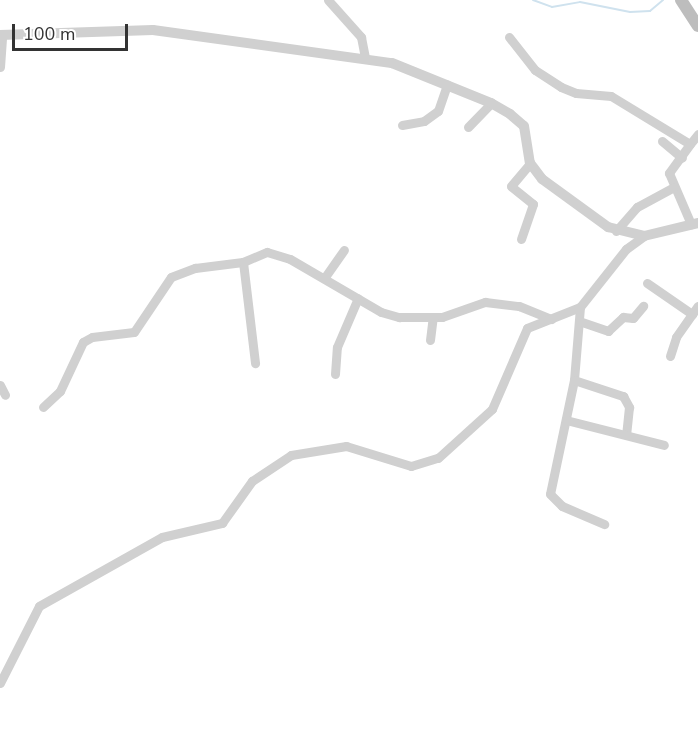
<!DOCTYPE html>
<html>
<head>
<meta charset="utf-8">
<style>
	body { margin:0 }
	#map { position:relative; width:698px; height:737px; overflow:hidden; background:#fff; font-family:"Nunito Sans",sans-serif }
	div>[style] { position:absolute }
	.stream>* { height:2px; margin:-1px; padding:0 1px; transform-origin:1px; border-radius:1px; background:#cfe2ee }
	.minor>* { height:9px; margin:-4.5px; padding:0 4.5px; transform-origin:4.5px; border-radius:4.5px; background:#d0d0d0 }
	.tertiary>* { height:10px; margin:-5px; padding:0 5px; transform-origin:5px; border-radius:5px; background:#d0d0d0 }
	.secondary>* { height:12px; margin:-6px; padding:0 6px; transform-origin:6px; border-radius:6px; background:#bdbdbd }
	span { translate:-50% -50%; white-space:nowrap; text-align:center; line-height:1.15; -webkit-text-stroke:6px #fff; paint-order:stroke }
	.scale { position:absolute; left:12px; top:24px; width:116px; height:27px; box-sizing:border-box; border:3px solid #333; border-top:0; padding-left:8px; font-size:18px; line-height:21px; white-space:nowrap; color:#333; -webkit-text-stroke:4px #fff; paint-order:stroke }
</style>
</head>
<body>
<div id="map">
	<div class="stream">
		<div style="left:533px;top:0;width:20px;rotate:20deg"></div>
		<div style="left:552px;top:7px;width:28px;rotate:-10deg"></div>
		<div style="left:580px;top:2px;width:51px;rotate:11.3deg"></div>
		<div style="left:630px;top:12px;width:20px;rotate:-3deg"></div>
		<div style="left:650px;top:11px;width:17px;rotate:-40deg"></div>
	</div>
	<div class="minor">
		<div style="left:328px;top:0;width:50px;rotate:48.3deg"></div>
		<div style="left:361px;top:37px;width:20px;rotate:79deg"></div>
		<div style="left:509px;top:37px;width:42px;rotate:51.8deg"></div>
		<div style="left:535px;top:70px;width:31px;rotate:33deg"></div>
		<div style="left:561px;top:87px;width:16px;rotate:22deg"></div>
		<div style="left:576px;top:93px;width:35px;rotate:5deg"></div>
		<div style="left:611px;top:96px;width:92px;rotate:31.3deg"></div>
		<div style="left:690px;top:144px;width:13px;rotate:-51deg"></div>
		<div style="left:0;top:67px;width:32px;rotate:-86deg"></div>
		<div style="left:402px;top:125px;width:22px;rotate:-10deg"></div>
		<div style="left:424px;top:121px;width:17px;rotate:-36deg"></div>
		<div style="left:438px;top:111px;width:28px;rotate:-71deg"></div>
		<div style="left:468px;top:127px;width:33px;rotate:-46deg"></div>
		<div style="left:662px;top:141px;width:26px;rotate:40deg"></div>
		<div style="left:690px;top:144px;width:36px;rotate:126deg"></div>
		<div style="left:669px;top:173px;width:56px;rotate:66.7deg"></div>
		<div style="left:616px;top:231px;width:32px;rotate:-49deg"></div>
		<div style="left:637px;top:207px;width:42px;rotate:-28.4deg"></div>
		<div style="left:521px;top:239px;width:37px;rotate:-71deg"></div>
		<div style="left:533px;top:204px;width:28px;rotate:-141deg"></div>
		<div style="left:511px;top:186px;width:30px;rotate:-50deg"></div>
		<div style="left:243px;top:262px;width:102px;rotate:83.2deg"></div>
		<div style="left:325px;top:277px;width:33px;rotate:-55deg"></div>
		<div style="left:647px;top:283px;width:55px;rotate:34.6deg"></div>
		<div style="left:580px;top:307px;width:73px;rotate:94.7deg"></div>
		<div style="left:574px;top:380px;width:116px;rotate:101.9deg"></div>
		<div style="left:550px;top:494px;width:17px;rotate:45deg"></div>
		<div style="left:562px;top:506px;width:46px;rotate:23.2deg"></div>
		<div style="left:579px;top:321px;width:31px;rotate:19deg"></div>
		<div style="left:608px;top:331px;width:21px;rotate:-43deg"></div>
		<div style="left:623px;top:317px;width:10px;rotate:6deg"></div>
		<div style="left:633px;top:318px;width:16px;rotate:-50deg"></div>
		<div style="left:430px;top:340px;width:23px;rotate:-83deg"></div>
		<div style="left:670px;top:356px;width:20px;rotate:-72deg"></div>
		<div style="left:676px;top:337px;width:38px;rotate:-55deg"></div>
		<div style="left:335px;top:374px;width:27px;rotate:-86deg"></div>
		<div style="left:337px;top:347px;width:53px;rotate:-66.8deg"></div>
		<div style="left:574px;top:380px;width:52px;rotate:18.1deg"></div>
		<div style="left:623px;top:396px;width:13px;rotate:61deg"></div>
		<div style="left:629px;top:407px;width:27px;rotate:96deg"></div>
		<div style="left:0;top:385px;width:11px;rotate:63deg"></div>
		<div style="left:43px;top:407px;width:23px;rotate:-43deg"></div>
		<div style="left:60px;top:391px;width:54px;rotate:-64.9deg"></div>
		<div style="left:83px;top:342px;width:10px;rotate:-29deg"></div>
		<div style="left:92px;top:337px;width:42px;rotate:-6.8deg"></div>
		<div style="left:134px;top:332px;width:66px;rotate:-56.1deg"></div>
		<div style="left:171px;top:277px;width:26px;rotate:-21deg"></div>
		<div style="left:195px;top:268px;width:48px;rotate:-7.1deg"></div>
		<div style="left:243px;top:262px;width:26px;rotate:-23deg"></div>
		<div style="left:267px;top:252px;width:24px;rotate:17deg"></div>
		<div style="left:290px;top:259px;width:105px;rotate:30.2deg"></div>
		<div style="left:381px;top:312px;width:19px;rotate:16deg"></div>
		<div style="left:399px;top:317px;width:43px"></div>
		<div style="left:442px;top:317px;width:46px;rotate:-19.2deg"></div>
		<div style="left:485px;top:302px;width:34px;rotate:7deg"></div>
		<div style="left:519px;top:306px;width:35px;rotate:22deg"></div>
		<div style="left:566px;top:420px;width:101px;rotate:14.3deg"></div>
		<div style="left:0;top:683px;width:86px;rotate:-63.1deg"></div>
		<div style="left:39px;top:606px;width:141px;rotate:-29.3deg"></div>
		<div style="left:162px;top:537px;width:62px;rotate:-13.1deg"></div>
		<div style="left:222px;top:523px;width:52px;rotate:-54.5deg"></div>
		<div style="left:252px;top:481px;width:47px;rotate:-33.7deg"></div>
		<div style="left:291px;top:455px;width:56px;rotate:-9.3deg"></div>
		<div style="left:346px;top:446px;width:68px;rotate:17.1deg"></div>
		<div style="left:411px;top:466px;width:28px;rotate:-17deg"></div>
		<div style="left:438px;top:458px;width:73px;rotate:-42.2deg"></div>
		<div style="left:492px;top:409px;width:88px;rotate:-66.6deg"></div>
		<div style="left:527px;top:328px;width:57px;rotate:-21.6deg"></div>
		<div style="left:580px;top:307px;width:74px;rotate:-51.6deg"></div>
		<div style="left:626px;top:249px;width:22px;rotate:-36deg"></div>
	</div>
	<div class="tertiary">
		<div style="left:0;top:35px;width:153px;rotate:-1.9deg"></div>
		<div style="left:153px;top:30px;width:241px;rotate:7.9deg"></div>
		<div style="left:392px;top:63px;width:107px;rotate:22deg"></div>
		<div style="left:491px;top:103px;width:22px;rotate:30deg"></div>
		<div style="left:510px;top:114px;width:18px;rotate:41deg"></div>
		<div style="left:524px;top:126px;width:37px;rotate:81deg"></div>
		<div style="left:530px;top:163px;width:20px;rotate:53deg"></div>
		<div style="left:542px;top:179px;width:82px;rotate:36deg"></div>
		<div style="left:608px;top:227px;width:37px;rotate:14deg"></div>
		<div style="left:644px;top:236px;width:56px;rotate:-13.5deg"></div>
	</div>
	<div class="secondary">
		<div style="left:681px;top:0;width:31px;rotate:57deg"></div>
	</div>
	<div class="scale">100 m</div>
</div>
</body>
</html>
